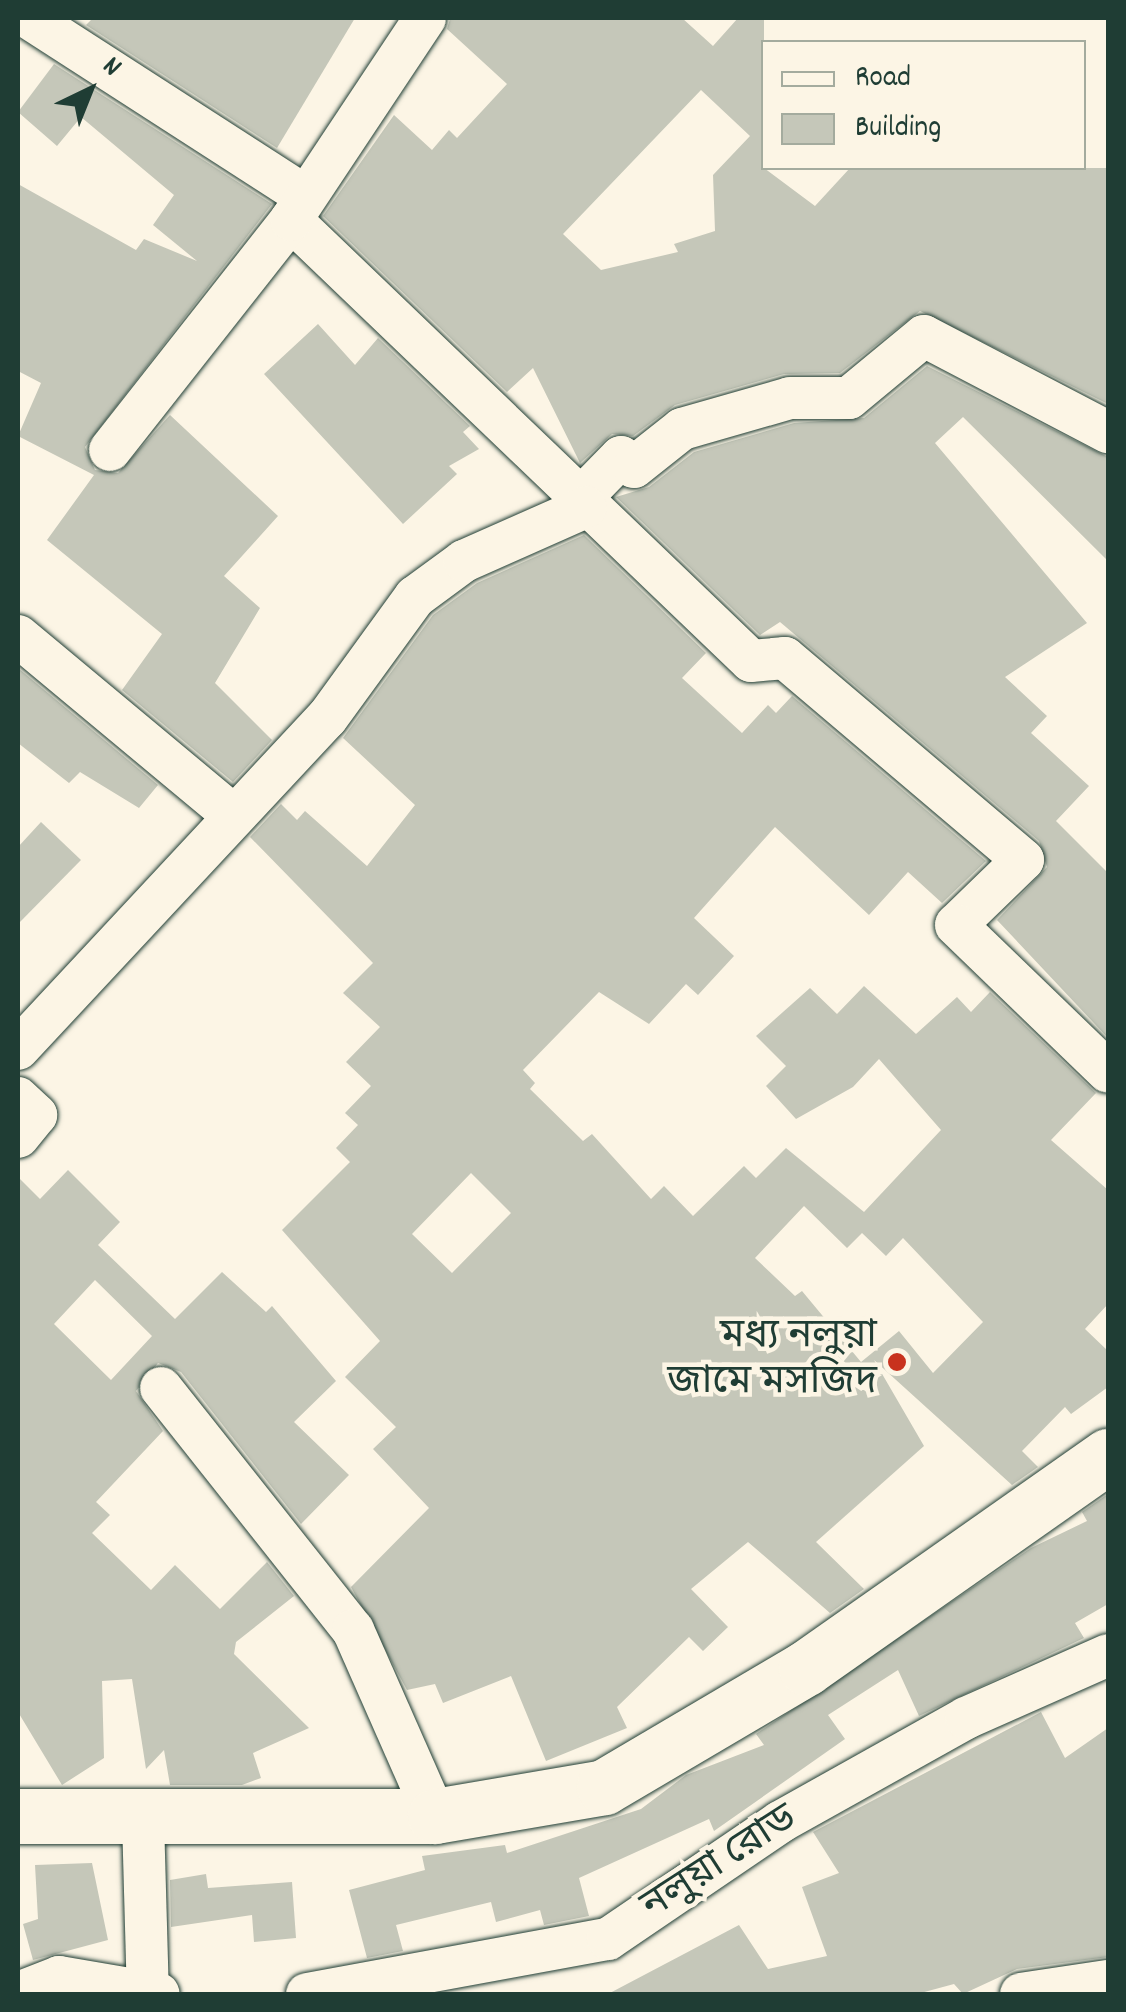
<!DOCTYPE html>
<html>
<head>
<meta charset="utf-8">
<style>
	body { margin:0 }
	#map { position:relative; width:1126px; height:2012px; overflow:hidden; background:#fcf5e5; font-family:Dekko,"Noto Sans Bengali",sans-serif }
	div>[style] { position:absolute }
	.building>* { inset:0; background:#c5c7b9 }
	.roads { filter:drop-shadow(0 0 2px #1f3d34) drop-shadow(0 0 2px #1f3d34) }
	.street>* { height:42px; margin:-21px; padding:0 21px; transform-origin:21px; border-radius:21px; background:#fcf5e5 }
	.secondary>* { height:55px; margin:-27.5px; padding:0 27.5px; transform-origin:27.5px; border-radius:27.5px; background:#fcf5e5 }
	.dots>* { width:28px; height:28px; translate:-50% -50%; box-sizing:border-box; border:5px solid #fcf5e5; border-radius:50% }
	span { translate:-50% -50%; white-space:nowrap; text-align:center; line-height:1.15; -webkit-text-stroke:9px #fcf5e5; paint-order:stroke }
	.poi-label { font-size:40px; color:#1f3d34 }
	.right { translate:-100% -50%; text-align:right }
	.street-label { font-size:40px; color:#1f3d34 }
	.frame { position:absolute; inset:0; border:20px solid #1f3d34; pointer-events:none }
	.legend { position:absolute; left:761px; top:40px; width:325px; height:130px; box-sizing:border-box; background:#fcf5e5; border:2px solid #a4ab9e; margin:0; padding:12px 18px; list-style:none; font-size:30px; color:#1f3d34 }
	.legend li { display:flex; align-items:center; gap:20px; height:50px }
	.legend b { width:50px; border:2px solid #a4ab9e }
	.north { position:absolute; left:40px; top:40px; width:100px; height:100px; -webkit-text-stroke:8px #fcf5e5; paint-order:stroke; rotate:43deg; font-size:28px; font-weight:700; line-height:40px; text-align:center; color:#1f3d34 }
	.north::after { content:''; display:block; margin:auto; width:35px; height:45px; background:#1f3d34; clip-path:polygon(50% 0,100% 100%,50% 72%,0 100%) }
</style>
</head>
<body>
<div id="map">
	<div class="building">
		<div style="clip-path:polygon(93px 18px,355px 18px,277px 148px,86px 25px)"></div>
		<div style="clip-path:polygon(evenodd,450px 19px,682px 18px,713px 46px,738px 18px,764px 18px,764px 168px,815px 206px,850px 168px,1108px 168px,1108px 404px,920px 311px,840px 373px,784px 374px,675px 405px,633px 436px,612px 434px,580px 463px,533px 368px,507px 392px,323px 216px,394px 115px,432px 150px,449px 130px,457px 138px,507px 84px,447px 29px,450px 19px,701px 90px,750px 136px,713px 175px,715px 231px,674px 244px,678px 252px,601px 270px,563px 234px,701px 90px)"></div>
		<div style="clip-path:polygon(54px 64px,272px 204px,85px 447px,95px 470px,118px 473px,170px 415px,278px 516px,224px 576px,260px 608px,215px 683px,272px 740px,233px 782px,122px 690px,162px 634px,47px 540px,94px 475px,18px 436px,41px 383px,18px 371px,18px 184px,136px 250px,144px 239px,197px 261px,153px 225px,174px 195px,81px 117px,57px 146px,18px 112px)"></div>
		<div style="clip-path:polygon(318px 324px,355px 365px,378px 338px,470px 426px,463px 432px,479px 449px,449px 466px,457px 474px,403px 524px,264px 374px)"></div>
		<div style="clip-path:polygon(927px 366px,1108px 457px,1108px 561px,963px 417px,935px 443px,1087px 623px,1005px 677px,1047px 716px,1031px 733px,1089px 786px,1056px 821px,1108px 873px,1108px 1038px,997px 920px,1047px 867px,1039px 841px,780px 622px,760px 635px,616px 497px,649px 487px,694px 452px,794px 423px,864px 418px)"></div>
		<div style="clip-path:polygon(evenodd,584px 535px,706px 653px,682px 678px,742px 733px,768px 705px,776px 713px,792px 696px,986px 861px,942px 903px,908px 872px,869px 915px,775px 827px,694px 918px,734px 956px,698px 995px,686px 984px,649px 1024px,599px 992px,523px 1070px,535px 1083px,530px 1089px,583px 1141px,592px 1134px,651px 1199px,664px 1186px,693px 1216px,744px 1166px,756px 1178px,786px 1148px,864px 1212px,941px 1130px,879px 1059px,853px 1087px,796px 1119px,766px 1086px,786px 1066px,756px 1036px,810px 988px,837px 1014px,864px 986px,916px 1034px,957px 997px,971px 1012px,990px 992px,1096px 1093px,1051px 1140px,1108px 1190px,1108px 1304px,1085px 1329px,1108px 1351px,1108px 1387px,1071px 1414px,1065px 1407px,1022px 1451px,1038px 1467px,1012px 1485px,874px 1360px,924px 1446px,816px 1542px,864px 1589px,830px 1613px,748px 1542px,691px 1589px,728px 1627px,703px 1651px,689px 1637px,617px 1707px,627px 1728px,546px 1761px,511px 1676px,443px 1703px,435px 1684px,407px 1690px,351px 1587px,429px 1508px,373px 1449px,396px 1427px,345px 1377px,380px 1341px,282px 1230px,350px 1162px,336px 1148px,358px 1125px,345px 1113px,371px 1086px,346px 1062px,380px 1027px,343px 993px,373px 963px,250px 837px,281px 804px,297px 820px,305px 811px,367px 866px,415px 805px,343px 738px,433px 615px,477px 583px,584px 535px,471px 1173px,511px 1213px,452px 1273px,412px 1234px,471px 1173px,584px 535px,804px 1206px,847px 1248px,862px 1233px,886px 1256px,903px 1238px,983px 1322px,933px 1373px,899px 1331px,861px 1362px,802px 1291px,795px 1296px,755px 1258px,804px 1206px)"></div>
		<div style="clip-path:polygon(18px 668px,158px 785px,139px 808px,80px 772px,69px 783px,18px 743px)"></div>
		<div style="clip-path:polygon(41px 822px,81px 860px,18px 924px,18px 847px)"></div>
		<div style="clip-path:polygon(evenodd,68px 1170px,120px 1222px,98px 1245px,175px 1319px,222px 1272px,266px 1312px,272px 1306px,336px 1381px,294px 1422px,349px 1475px,301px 1524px,181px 1372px,158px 1363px,136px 1391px,163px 1431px,96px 1502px,110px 1515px,92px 1533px,151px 1590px,175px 1565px,220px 1609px,267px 1562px,294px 1596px,236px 1642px,234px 1654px,309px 1728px,253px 1753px,261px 1778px,242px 1785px,170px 1785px,164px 1750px,146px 1769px,132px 1679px,102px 1681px,104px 1758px,62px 1785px,18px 1712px,18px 1177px,40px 1199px,68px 1170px,95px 1280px,152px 1336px,111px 1380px,54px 1324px,95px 1280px)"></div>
		<div style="clip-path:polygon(1108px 1494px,1108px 1604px,1075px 1623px,1084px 1638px,919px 1716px,898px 1670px,828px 1715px,845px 1739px,714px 1831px,709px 1819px,579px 1878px,589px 1916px,544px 1925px,540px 1910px,496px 1922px,491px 1902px,396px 1925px,403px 1951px,367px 1958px,349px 1890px,425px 1870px,422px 1856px,505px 1845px,507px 1853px,641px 1809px,686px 1775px,764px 1745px,756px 1734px,1031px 1548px,1087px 1521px,1082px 1512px)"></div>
		<div style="clip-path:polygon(1041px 1712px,1065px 1758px,1108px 1728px,1108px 1957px,1017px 1969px,963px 1994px,954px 1984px,917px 1994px,608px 1994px,739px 1925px,768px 1969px,827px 1956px,802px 1887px,839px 1873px,813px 1832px)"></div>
		<div style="clip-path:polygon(92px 1863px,108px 1940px,33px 1960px,23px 1924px,38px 1919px,35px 1865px)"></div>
		<div style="clip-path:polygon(206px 1874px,208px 1888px,292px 1882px,296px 1938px,254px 1942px,252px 1915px,171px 1927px,170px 1880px)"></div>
	</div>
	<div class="roads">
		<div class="street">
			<div style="left:29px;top:18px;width:328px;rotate:32.8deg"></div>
			<div style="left:291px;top:220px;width:637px;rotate:43.79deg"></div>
			<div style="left:751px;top:661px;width:34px;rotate:-5deg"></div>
			<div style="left:785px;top:658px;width:312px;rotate:40.3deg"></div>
			<div style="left:1023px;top:860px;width:93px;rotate:135.9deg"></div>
			<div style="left:956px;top:925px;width:211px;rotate:44deg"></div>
			<div style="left:110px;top:450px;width:293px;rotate:-51.8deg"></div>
			<div style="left:291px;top:220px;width:242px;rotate:-56.4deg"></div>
			<div style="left:579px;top:500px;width:60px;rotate:-45.7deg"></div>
			<div style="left:621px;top:457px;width:16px;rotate:38deg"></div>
			<div style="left:634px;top:467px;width:61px;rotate:-38.4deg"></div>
			<div style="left:682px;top:429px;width:112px;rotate:-16deg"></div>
			<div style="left:790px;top:398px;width:59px"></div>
			<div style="left:849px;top:398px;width:97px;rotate:-39.6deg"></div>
			<div style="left:924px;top:336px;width:208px;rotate:27.6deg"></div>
			<div style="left:18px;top:636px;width:281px;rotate:39.8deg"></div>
			<div style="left:18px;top:1049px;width:453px;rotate:-47deg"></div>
			<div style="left:327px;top:718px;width:150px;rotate:-54deg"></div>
			<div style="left:415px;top:597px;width:61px;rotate:-36.3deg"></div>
			<div style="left:464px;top:561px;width:133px;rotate:-23.9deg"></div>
			<div style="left:18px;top:1098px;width:25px;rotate:43deg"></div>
			<div style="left:36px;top:1115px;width:28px;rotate:129deg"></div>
			<div style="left:161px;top:1388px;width:309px;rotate:51.6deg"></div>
			<div style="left:353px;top:1630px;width:203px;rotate:66.2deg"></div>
			<div style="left:143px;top:1819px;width:174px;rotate:88.4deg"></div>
			<div style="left:18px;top:1993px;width:44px;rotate:-21.3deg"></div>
			<div style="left:59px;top:1977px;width:101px;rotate:9.6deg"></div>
			<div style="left:307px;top:1994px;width:306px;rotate:-10.4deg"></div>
			<div style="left:608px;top:1939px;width:208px;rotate:-34.2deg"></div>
			<div style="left:780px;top:1822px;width:213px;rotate:-29.2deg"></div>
			<div style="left:966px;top:1718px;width:155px;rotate:-23.9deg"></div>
			<div style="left:1021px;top:1994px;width:88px;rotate:-8.5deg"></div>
		</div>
		<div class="secondary">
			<div style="left:18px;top:1816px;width:417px"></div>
			<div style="left:435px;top:1816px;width:171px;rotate:-9.7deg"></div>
			<div style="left:604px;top:1787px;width:234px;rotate:-30.5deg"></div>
			<div style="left:806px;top:1668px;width:369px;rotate:-35.1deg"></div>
		</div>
	</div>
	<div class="dots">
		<div style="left:897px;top:1362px;background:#c8321e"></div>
	</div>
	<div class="poi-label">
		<span class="right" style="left:877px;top:1362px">মধ্য নলুয়া<br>জামে মসজিদ</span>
	</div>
	<div class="street-label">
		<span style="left:721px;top:1865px;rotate:-33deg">নলুয়া রোড</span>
	</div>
	<div class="frame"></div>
	<ul class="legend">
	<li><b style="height:12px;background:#fcf5e5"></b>Road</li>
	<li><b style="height:28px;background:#c5c7b9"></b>Building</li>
	</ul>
	<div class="north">N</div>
</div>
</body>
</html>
